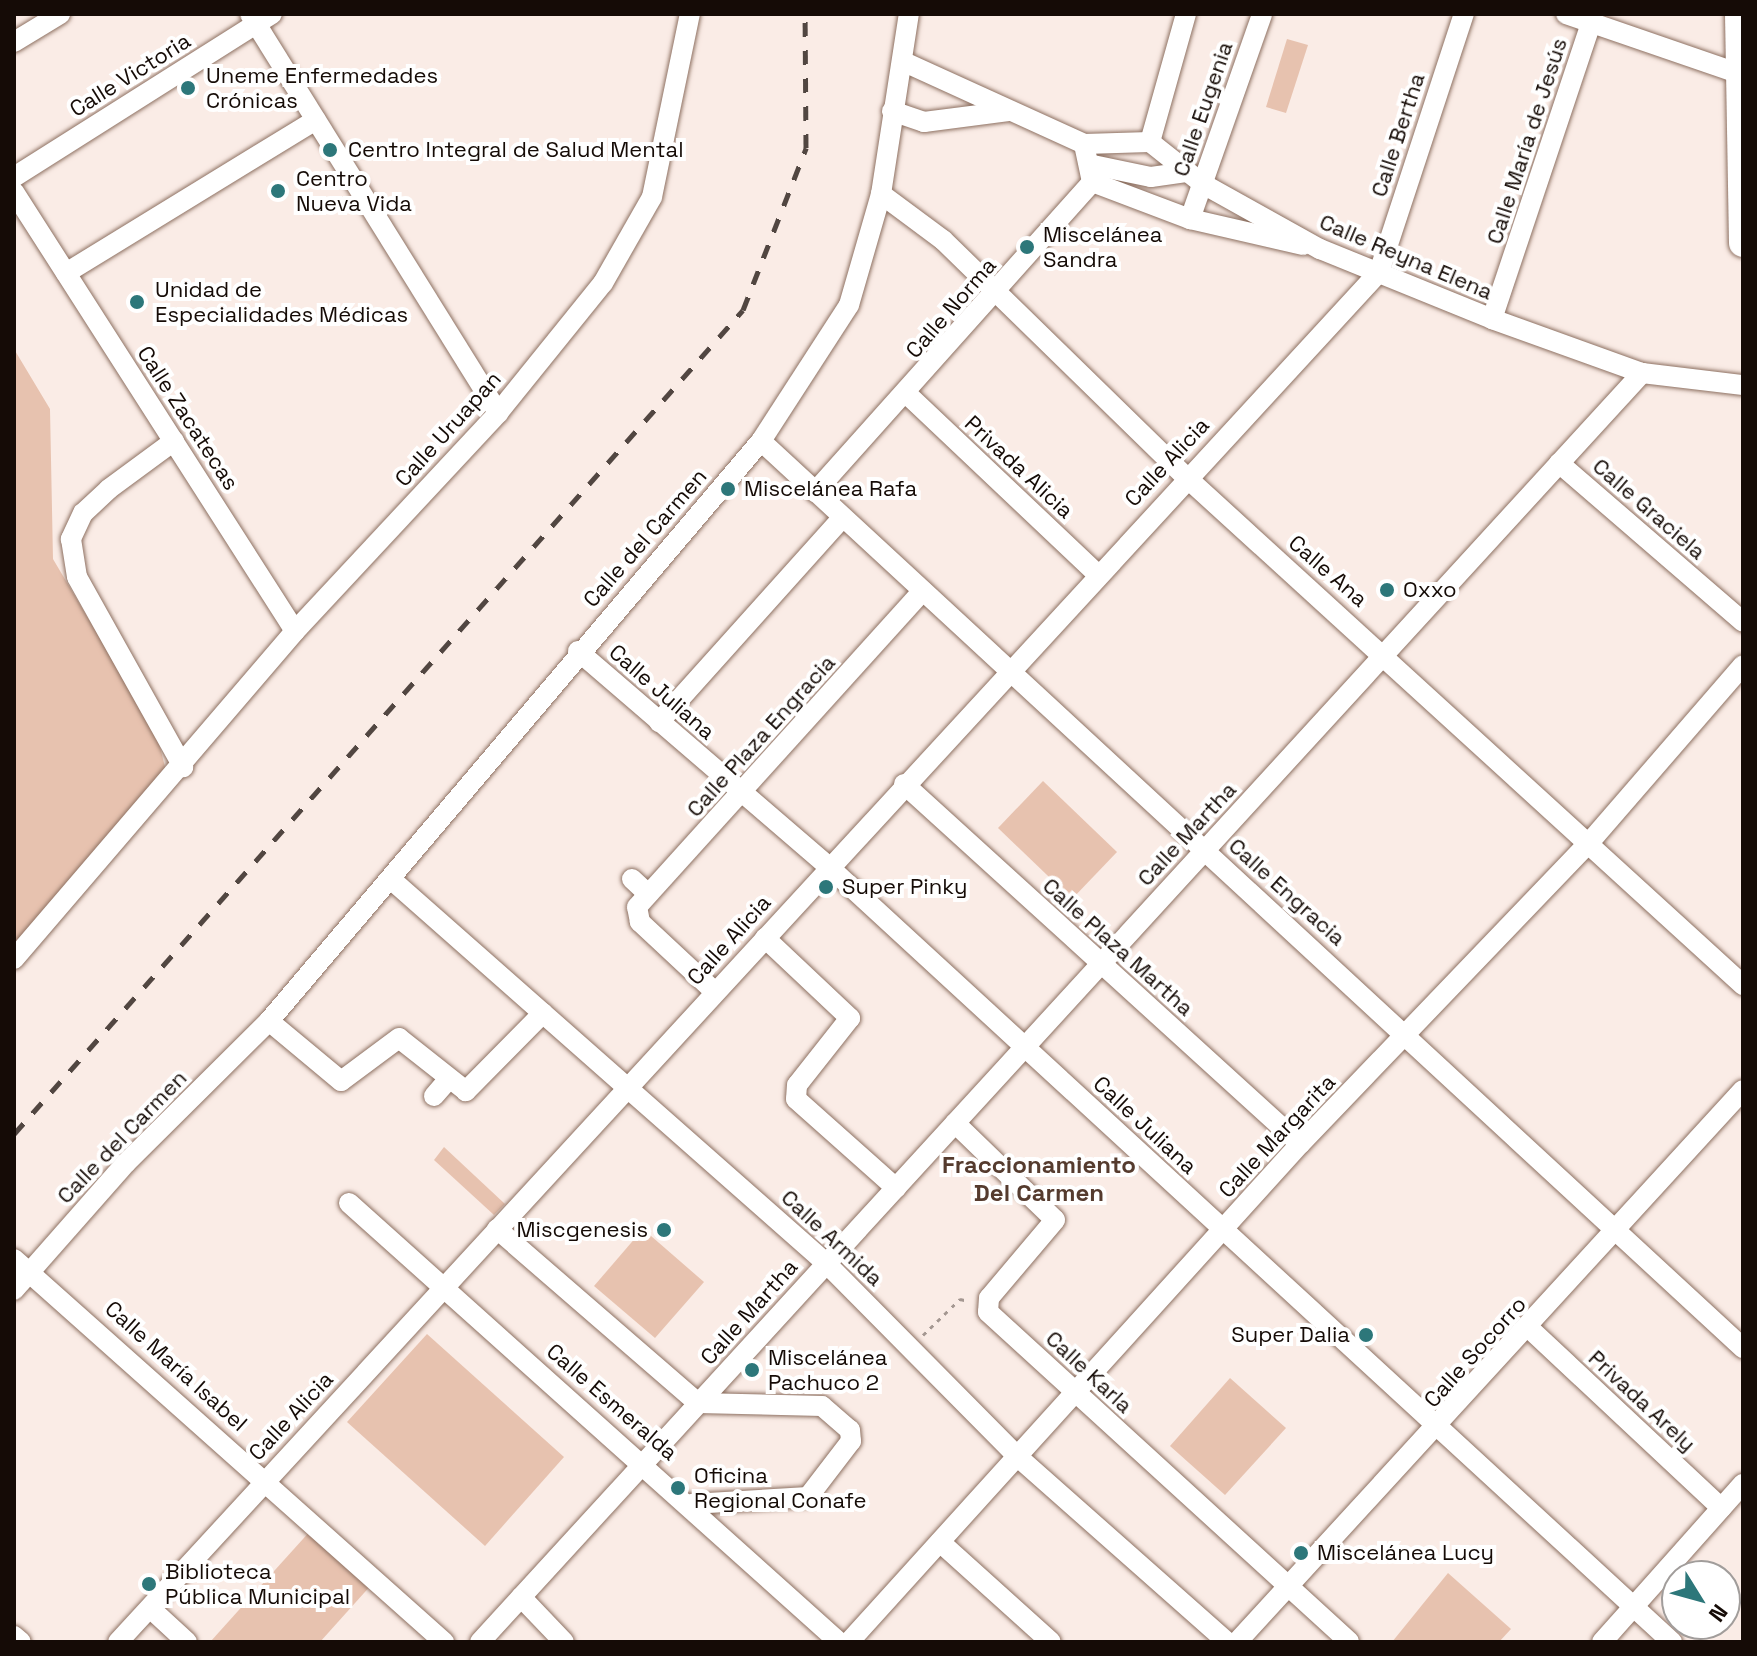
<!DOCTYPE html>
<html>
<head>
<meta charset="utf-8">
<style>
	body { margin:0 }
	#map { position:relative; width:1757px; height:1656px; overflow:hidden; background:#faece6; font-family:"Space Grotesk",sans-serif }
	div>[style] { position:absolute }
	.green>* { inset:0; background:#e7c2af }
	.path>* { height:3px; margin-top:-1.5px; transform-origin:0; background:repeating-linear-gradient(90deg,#a49791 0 4px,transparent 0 10px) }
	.roads { filter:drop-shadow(0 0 2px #8d7061) drop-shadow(0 0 2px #8d7061) }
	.street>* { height:20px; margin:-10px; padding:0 10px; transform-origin:10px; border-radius:10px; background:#fff }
	.secondary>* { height:28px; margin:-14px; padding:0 14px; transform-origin:14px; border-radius:14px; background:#fff }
	.rail>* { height:5px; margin-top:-2.5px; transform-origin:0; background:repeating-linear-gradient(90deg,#514641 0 14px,transparent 0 28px) }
	.dots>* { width:22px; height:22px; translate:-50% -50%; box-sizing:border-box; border:4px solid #fff; border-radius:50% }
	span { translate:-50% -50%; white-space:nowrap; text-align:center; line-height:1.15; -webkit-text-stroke:8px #fff; paint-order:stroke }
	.street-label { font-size:22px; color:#150b06 }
	.poi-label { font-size:22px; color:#150b06 }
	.left { translate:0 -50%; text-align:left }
	.right { translate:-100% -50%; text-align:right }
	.neighbourhood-label { font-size:24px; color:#553b2e; font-weight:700 }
	.frame { position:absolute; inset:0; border:16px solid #150b06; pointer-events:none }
	.north { position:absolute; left:1661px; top:1560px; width:80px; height:80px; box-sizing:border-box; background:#fff; border:2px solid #a19d9b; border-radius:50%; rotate:127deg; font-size:22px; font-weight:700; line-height:32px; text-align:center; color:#150b06 }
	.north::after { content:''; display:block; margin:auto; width:28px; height:36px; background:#2d777a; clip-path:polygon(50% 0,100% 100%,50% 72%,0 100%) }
</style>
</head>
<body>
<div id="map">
	<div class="green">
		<div style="clip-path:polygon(1287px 39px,1308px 45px,1286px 113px,1266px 107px)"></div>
		<div style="clip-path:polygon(14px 349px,50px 409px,53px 559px,157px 735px,167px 775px,14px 948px)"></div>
		<div style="clip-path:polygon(1043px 781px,1117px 852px,1072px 899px,998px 828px)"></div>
		<div style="clip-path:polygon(444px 1147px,505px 1204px,494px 1215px,434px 1160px)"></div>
		<div style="clip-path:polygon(643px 1229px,704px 1282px,655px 1338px,594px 1286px)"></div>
		<div style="clip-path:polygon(427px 1334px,564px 1457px,485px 1546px,347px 1422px)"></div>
		<div style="clip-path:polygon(1230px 1378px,1286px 1428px,1225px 1495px,1170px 1446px)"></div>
		<div style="clip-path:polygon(312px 1529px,373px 1583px,320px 1642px,211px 1641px)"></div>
		<div style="clip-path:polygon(1448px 1573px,1511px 1629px,1499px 1642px,1392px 1642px)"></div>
	</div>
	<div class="path">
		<div style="left:923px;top:1335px;width:52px;rotate:-44.2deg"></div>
		<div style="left:960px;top:1299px;width:9px;rotate:13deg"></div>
	</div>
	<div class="roads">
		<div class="street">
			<div style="left:250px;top:14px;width:470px;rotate:58.1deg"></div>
			<div style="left:1566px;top:14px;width:187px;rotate:19deg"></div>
			<div style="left:14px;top:42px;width:54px;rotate:-31.3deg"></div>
			<div style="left:902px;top:61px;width:200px;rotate:24.5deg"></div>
			<div style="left:1084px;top:144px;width:66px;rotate:-1.7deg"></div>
			<div style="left:1150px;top:142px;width:68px;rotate:38.4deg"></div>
			<div style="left:1203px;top:184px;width:134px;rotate:29.1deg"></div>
			<div style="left:1320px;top:249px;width:186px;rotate:22.1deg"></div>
			<div style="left:1492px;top:319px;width:159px;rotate:19.8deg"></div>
			<div style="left:1642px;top:373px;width:102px;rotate:6.8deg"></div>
			<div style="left:892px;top:111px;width:34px;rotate:19deg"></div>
			<div style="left:924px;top:122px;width:87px;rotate:-7.3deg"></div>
			<div style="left:1150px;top:142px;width:133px;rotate:-74.3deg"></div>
			<div style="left:1093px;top:165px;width:59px;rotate:11.7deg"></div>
			<div style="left:1151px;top:177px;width:37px;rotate:-8deg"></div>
			<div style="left:14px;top:177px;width:305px;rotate:-32.3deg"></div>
			<div style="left:1092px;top:182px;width:105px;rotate:20.7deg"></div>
			<div style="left:1190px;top:219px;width:116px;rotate:13deg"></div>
			<div style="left:14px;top:192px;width:521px;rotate:57.38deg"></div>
			<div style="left:881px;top:194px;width:77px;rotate:36.6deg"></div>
			<div style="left:943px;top:240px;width:339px;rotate:44.3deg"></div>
			<div style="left:1186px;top:477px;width:754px;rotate:42.37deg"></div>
			<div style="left:1190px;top:219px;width:217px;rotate:-70.6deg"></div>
			<div style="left:66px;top:273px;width:293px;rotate:-31.5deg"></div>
			<div style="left:1492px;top:319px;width:312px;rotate:-71.5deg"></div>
			<div style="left:908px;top:395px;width:260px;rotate:43.4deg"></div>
			<div style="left:174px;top:441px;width:81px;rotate:143.6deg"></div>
			<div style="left:109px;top:489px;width:35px;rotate:137deg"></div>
			<div style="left:83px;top:513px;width:29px;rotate:115deg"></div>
			<div style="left:71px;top:539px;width:38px;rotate:81deg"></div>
			<div style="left:77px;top:577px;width:218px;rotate:60.8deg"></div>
			<div style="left:761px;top:441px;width:1337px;rotate:42.73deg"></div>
			<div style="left:1559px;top:463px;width:243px;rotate:40.8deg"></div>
			<div style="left:815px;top:492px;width:416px;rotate:-48.2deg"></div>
			<div style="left:1092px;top:182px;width:39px;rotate:-102deg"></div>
			<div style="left:578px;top:651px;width:328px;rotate:40.7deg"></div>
			<div style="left:827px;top:865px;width:1148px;rotate:42.6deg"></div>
			<div style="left:659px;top:722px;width:274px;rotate:-48.1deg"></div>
			<div style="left:904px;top:784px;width:535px;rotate:42.27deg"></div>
			<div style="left:632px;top:879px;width:22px;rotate:43deg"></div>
			<div style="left:393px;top:881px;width:577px;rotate:41.42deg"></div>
			<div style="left:826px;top:1263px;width:273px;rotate:45.3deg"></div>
			<div style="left:1018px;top:1457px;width:279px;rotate:41.5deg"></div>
			<div style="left:765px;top:938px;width:117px;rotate:43.3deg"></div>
			<div style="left:850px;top:1018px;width:85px;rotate:128.3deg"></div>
			<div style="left:797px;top:1085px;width:14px;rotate:94deg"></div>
			<div style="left:796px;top:1099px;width:134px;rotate:41.7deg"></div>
			<div style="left:14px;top:959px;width:432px;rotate:-49.4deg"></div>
			<div style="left:295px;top:631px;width:298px;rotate:-47deg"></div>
			<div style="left:498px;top:413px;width:167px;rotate:-51.1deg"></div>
			<div style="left:603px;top:283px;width:99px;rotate:-60.3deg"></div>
			<div style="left:652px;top:197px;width:187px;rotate:-78.3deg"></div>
			<div style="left:715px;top:992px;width:103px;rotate:-137deg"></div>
			<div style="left:640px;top:922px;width:15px;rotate:-101deg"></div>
			<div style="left:637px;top:907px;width:426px;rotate:-47.9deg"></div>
			<div style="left:543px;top:1013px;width:110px;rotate:134.6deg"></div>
			<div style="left:466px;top:1091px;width:85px;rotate:-141.7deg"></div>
			<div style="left:399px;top:1038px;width:72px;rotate:143.4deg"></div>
			<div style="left:341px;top:1081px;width:94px;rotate:-140.2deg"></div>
			<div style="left:269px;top:1021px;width:761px;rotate:-49.69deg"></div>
			<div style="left:761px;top:441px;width:162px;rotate:-57.1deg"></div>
			<div style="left:849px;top:305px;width:116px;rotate:-73.9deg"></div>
			<div style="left:881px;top:194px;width:182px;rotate:-81.2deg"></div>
			<div style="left:434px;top:1096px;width:23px;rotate:-49deg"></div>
			<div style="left:955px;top:1123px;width:139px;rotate:44.1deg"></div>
			<div style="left:1055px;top:1220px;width:102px;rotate:130.2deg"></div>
			<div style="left:989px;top:1298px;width:14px;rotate:94deg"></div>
			<div style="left:988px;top:1312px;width:489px;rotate:42.4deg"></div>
			<div style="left:349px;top:1203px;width:658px;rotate:41.86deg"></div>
			<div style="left:497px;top:1229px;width:266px;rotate:40.9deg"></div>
			<div style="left:698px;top:1403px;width:124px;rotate:1.4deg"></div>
			<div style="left:822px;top:1406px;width:37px;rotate:41deg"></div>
			<div style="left:850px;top:1430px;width:11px;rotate:85deg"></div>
			<div style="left:851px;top:1441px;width:71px;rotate:127.5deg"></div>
			<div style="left:808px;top:1497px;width:117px;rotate:176.6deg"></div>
			<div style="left:14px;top:1259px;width:576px;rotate:41.69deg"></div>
			<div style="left:14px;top:1290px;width:169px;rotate:-48.6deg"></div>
			<div style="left:126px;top:1163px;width:202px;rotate:-44.8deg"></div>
			<div style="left:1530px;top:1329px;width:262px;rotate:43.1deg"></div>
			<div style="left:940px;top:1542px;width:149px;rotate:42deg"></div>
			<div style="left:521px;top:1597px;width:62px;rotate:46.3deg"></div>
			<div style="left:150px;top:1608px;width:50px;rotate:42.6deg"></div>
			<div style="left:14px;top:1636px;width:9px;rotate:41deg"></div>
			<div style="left:118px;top:1642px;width:1862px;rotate:-47.37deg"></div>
			<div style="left:1379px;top:272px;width:272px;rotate:-71.8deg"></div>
			<div style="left:480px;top:1642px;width:1721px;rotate:-47.52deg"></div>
			<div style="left:849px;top:1642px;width:672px;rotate:-47.84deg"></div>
			<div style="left:1300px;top:1144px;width:417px;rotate:-46.2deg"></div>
			<div style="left:1589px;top:843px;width:235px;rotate:-49.1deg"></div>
			<div style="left:1237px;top:1642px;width:749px;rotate:-47.49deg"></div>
			<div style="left:1602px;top:1642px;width:212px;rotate:-48.3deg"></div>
		</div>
		<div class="secondary">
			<div style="left:1739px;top:14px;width:229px;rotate:89deg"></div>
		</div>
	</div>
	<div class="rail">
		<div style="left:14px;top:1134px;width:1100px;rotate:-48.5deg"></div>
		<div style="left:743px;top:310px;width:174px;rotate:-68.7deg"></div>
		<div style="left:806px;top:148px;width:134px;rotate:-90.4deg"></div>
	</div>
	<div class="dots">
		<div style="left:188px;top:88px;background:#2d777a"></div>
		<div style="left:330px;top:150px;background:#2d777a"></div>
		<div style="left:278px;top:191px;background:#2d777a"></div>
		<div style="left:1027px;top:247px;background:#2d777a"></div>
		<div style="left:137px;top:302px;background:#2d777a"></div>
		<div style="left:728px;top:489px;background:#2d777a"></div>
		<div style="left:1387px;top:590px;background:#2d777a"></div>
		<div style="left:826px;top:887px;background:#2d777a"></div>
		<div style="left:664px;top:1230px;background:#2d777a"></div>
		<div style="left:1366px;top:1335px;background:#2d777a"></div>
		<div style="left:752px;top:1370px;background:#2d777a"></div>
		<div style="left:678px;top:1488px;background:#2d777a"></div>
		<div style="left:1301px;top:1553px;background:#2d777a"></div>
		<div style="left:149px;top:1584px;background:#2d777a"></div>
	</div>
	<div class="street-label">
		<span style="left:130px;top:75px;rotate:-32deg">Calle Victoria</span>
		<span style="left:1203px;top:109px;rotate:-71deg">Calle Eugenia</span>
		<span style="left:1398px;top:135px;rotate:-72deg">Calle Bertha</span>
		<span style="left:1527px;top:141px;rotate:-72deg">Calle María de Jesús</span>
		<span style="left:1406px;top:257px;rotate:23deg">Calle Reyna Elena</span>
		<span style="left:951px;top:308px;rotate:-49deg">Calle Norma</span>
		<span style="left:188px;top:418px;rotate:57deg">Calle Zacatecas</span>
		<span style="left:448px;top:429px;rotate:-48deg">Calle Uruapan</span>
		<span style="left:1167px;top:462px;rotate:-47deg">Calle Alicia</span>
		<span style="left:1019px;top:467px;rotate:43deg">Privada Alicia</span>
		<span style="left:1649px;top:509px;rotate:41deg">Calle Graciela</span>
		<span style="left:645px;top:538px;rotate:-49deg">Calle del Carmen</span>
		<span style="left:1328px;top:571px;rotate:41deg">Calle Ana</span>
		<span style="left:662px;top:692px;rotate:41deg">Calle Juliana</span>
		<span style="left:761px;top:736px;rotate:-48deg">Calle Plaza Engracia</span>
		<span style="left:1187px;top:834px;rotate:-47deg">Calle Martha</span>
		<span style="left:1287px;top:892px;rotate:42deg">Calle Engracia</span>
		<span style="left:729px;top:940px;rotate:-48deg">Calle Alicia</span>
		<span style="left:1118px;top:947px;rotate:42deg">Calle Plaza Martha</span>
		<span style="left:1145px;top:1125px;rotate:43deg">Calle Juliana</span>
		<span style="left:1277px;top:1136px;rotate:-47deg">Calle Margarita</span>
		<span style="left:122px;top:1137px;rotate:-46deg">Calle del Carmen</span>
		<span style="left:832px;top:1238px;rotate:43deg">Calle Armida</span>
		<span style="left:749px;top:1312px;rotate:-48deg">Calle Martha</span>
		<span style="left:1475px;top:1352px;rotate:-48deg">Calle Socorro</span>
		<span style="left:176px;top:1366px;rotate:42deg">Calle María Isabel</span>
		<span style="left:1089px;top:1372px;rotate:43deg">Calle Karla</span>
		<span style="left:1642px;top:1401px;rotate:43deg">Privada Arely</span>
		<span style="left:612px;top:1402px;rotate:41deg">Calle Esmeralda</span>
		<span style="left:291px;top:1416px;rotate:-47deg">Calle Alicia</span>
	</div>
	<div class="poi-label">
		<span class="left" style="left:206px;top:88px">Uneme Enfermedades<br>Crónicas</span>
		<span class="left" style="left:348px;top:150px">Centro Integral de Salud Mental</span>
		<span class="left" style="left:296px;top:191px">Centro<br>Nueva Vida</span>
		<span class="left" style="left:1043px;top:247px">Miscelánea<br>Sandra</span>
		<span class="left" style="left:155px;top:302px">Unidad de<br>Especialidades Médicas</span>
		<span class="left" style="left:744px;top:489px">Miscelánea Rafa</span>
		<span class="left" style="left:1403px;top:590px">Oxxo</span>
		<span class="left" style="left:842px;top:887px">Super Pinky</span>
		<span class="right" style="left:648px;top:1230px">Miscgenesis</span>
		<span class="right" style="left:1350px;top:1335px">Super Dalia</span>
		<span class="left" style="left:768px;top:1370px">Miscelánea<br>Pachuco 2</span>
		<span class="left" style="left:694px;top:1488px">Oficina<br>Regional Conafe</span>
		<span class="left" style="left:1317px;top:1553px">Miscelánea Lucy</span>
		<span class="left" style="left:165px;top:1584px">Biblioteca<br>Pública Municipal</span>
	</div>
	<div class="neighbourhood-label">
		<span style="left:1039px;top:1179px">Fraccionamiento<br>Del Carmen</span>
	</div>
	<div class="frame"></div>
	<div class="north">N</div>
</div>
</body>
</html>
